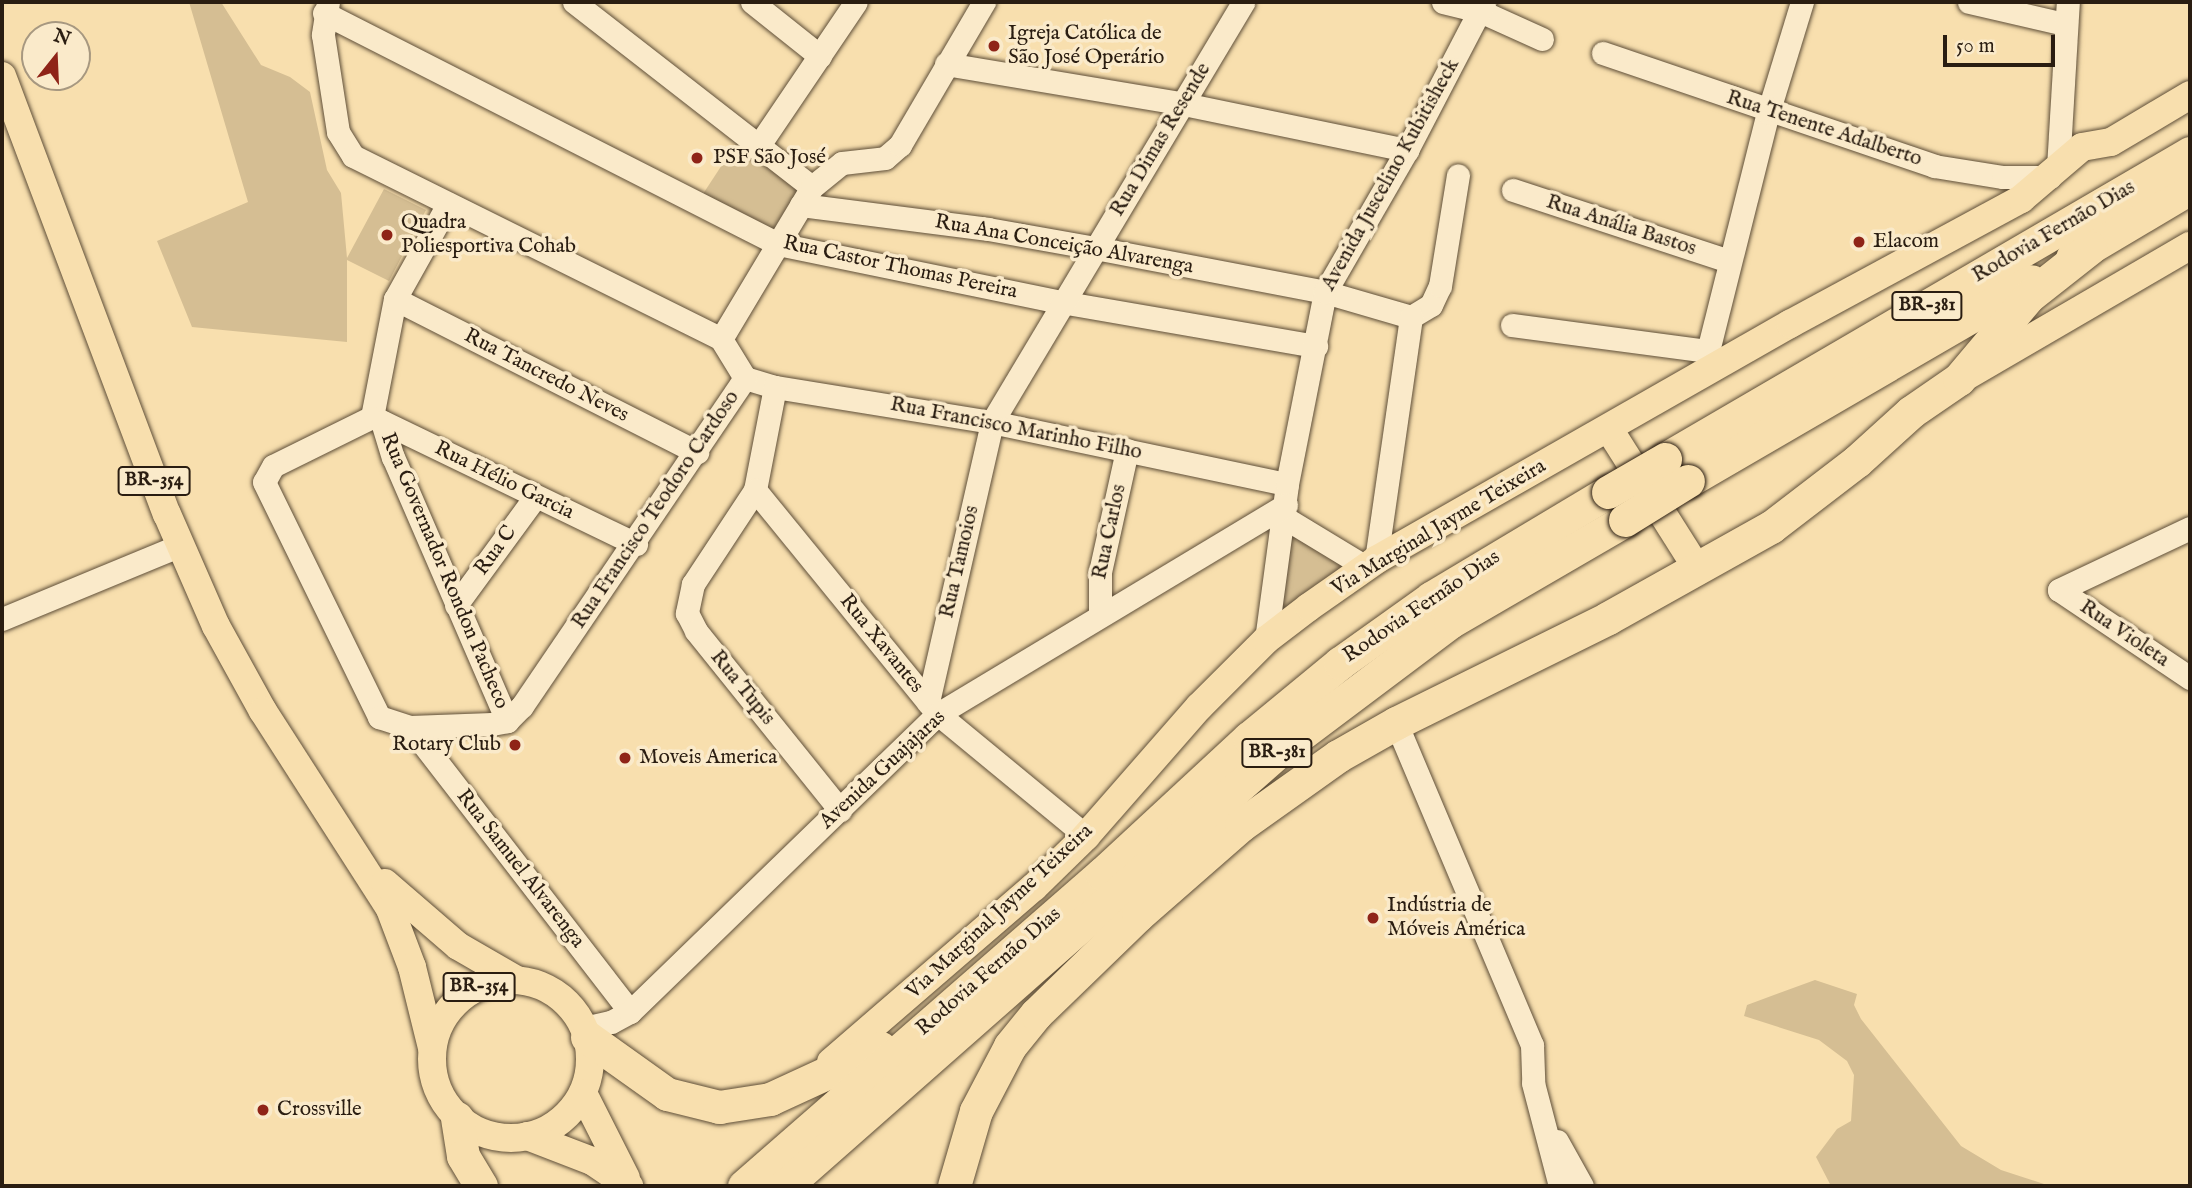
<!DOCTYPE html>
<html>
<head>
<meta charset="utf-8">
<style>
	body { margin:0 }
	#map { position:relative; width:2192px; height:1188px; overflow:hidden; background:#f8dfae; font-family:"IM FELL English",serif }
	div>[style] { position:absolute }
	.green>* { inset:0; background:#d5be93 }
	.roads { filter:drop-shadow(0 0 2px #5e4e38) drop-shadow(0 0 2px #5e4e38) }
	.minor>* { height:23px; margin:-11.5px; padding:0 11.5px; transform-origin:11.5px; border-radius:11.5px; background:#faeaca }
	.major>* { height:28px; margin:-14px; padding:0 14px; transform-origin:14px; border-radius:14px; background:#f8dfae }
	.major>.ring { margin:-14px; padding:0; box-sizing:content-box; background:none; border:28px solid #f8dfae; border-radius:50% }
	.highway>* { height:33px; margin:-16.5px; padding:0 16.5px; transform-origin:16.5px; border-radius:16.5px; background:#f8dfae }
	.bridges { filter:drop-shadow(0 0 2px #2a1d11) drop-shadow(0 0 2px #2a1d11) }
	.highway-bridge>* { height:33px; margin:-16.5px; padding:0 16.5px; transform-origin:16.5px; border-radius:16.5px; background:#f8dfae }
	.dots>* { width:19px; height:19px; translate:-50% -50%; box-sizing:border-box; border:4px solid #faeaca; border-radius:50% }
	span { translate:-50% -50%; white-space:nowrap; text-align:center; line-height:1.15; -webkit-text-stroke:7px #faeaca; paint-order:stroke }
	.shield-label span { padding:2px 5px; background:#faeaca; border:2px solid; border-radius:5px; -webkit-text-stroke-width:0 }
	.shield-label { font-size:19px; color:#2a1d11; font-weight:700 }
	.poi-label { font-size:21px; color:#2a1d11 }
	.left { translate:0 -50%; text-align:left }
	.right { translate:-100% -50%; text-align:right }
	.street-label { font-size:21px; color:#2a1d11 }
	.frame { position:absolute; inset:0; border:4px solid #2a1d11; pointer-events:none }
	.north { position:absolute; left:21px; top:21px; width:70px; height:70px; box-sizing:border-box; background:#faeaca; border:2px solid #a79880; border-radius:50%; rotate:18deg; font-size:19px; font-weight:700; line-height:28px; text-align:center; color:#2a1d11 }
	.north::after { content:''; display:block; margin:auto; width:24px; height:32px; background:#8f2418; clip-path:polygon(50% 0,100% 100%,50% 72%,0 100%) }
	.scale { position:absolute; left:1943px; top:35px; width:112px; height:32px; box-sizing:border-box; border:4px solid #2a1d11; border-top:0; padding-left:9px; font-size:21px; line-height:24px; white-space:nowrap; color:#2a1d11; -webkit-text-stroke:5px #faeaca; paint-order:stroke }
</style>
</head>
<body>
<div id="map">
	<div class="green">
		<div style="clip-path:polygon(189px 2px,221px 2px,261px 65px,290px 77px,310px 92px,327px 170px,341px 193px,347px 258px,384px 189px,426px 210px,389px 281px,347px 260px,347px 342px,192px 327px,157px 241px,248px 202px)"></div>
		<div style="clip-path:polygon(737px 142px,799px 188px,770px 235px,699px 200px)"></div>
		<div style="clip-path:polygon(1291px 529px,1349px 565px,1280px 613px)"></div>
		<div style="clip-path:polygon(1815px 980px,1857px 994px,1854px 1005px,1861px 1019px,1961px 1146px,2001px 1170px,2050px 1186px,1831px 1186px,1816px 1157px,1837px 1129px,1851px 1121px,1854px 1075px,1847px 1061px,1819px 1040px,1744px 1016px,1747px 1005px)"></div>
	</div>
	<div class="roads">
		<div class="minor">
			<div style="left:328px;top:2px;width:33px;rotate:99deg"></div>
			<div style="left:323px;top:35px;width:98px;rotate:81.2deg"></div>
			<div style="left:338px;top:132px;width:28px;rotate:58deg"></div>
			<div style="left:353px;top:156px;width:411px;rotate:26.4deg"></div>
			<div style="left:574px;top:2px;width:301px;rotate:37.9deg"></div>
			<div style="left:752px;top:2px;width:87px;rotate:38.5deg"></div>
			<div style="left:1443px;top:2px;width:38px;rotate:14deg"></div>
			<div style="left:1480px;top:11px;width:68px;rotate:24.3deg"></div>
			<div style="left:1969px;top:2px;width:98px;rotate:13deg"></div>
			<div style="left:324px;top:13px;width:509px;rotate:26.97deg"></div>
			<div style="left:778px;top:244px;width:289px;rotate:11.6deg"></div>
			<div style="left:1061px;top:302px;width:259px;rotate:9.8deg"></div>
			<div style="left:1603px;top:53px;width:350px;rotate:18.8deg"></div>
			<div style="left:1934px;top:166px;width:70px;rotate:9.1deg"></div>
			<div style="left:2003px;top:177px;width:47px"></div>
			<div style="left:946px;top:64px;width:241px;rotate:9.5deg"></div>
			<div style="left:1184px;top:104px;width:228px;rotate:11.7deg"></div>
			<div style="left:757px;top:148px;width:176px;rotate:-55.9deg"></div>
			<div style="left:2058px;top:168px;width:166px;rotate:-86.6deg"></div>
			<div style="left:1513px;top:190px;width:227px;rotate:18.2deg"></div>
			<div style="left:801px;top:205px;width:189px;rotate:7.3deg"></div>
			<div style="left:988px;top:229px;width:109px;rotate:10.1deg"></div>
			<div style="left:1095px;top:248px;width:234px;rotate:10.8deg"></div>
			<div style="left:1325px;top:292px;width:90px;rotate:16.2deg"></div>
			<div style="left:1411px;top:317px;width:23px;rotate:-31deg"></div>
			<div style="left:1431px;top:305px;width:21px;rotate:-65deg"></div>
			<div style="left:1440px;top:286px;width:112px;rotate:-80.8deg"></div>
			<div style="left:395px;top:299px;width:339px;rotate:26.9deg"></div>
			<div style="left:1512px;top:325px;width:198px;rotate:7.6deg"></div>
			<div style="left:1708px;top:351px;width:245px;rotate:-75.9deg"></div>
			<div style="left:1768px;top:113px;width:116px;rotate:-73deg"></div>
			<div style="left:721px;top:339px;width:177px;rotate:-59.1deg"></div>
			<div style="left:812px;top:187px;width:38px;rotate:-39deg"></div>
			<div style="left:842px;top:163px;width:43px;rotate:-6.6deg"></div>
			<div style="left:885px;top:158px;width:20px;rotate:-41deg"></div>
			<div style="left:900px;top:145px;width:166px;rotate:-59.6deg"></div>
			<div style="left:721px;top:339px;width:46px;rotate:58.4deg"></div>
			<div style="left:745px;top:378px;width:31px;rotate:17deg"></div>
			<div style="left:775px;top:387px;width:220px;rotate:9.2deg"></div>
			<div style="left:992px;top:422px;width:301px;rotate:11.9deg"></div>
			<div style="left:775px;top:387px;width:105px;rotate:101deg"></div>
			<div style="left:755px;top:490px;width:113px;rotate:123.4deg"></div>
			<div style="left:693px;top:584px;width:30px;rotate:102deg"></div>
			<div style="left:687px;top:613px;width:20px;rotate:63deg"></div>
			<div style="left:696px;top:631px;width:230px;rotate:51.2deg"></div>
			<div style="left:372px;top:417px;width:110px;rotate:153.7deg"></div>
			<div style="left:273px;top:466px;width:18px;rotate:119deg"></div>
			<div style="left:264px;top:482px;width:262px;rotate:63.9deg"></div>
			<div style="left:379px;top:717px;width:33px;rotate:18deg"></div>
			<div style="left:410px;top:727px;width:82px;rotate:-2.1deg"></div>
			<div style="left:492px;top:724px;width:15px;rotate:-11deg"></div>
			<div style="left:507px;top:721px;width:21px;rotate:-45deg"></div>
			<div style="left:522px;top:706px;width:397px;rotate:-55.8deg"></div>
			<div style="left:372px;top:417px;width:120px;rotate:-79deg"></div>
			<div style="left:395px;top:299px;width:109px;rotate:-60.8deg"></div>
			<div style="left:375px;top:418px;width:290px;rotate:25.8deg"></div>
			<div style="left:382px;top:422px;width:37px;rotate:73deg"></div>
			<div style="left:393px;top:457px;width:288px;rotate:66.6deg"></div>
			<div style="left:755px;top:490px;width:289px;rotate:50.8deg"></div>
			<div style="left:938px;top:714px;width:192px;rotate:39.5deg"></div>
			<div style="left:1285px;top:518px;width:95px;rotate:31.2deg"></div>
			<div style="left:2190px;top:528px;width:145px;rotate:154.7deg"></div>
			<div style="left:2059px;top:590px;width:158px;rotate:33.9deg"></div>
			<div style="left:1376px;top:560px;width:246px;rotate:-81.8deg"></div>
			<div style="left:456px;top:605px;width:134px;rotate:-53.8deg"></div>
			<div style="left:1100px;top:615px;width:43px;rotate:-90deg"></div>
			<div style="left:1100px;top:572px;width:125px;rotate:-77.5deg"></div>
			<div style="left:2px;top:619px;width:194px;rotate:-22.5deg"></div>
			<div style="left:1266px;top:640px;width:157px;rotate:-82.3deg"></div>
			<div style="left:1287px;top:484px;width:196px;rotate:-78.8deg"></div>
			<div style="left:1325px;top:292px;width:164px;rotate:-60deg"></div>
			<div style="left:1407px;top:150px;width:167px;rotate:-62.5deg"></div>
			<div style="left:928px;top:702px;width:287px;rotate:-77.1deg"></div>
			<div style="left:992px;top:422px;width:489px;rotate:-59.1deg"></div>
			<div style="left:1396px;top:723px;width:350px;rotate:67.1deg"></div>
			<div style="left:1532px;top:1045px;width:38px;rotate:88deg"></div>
			<div style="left:1533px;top:1083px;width:106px;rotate:75.3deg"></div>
			<div style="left:410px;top:727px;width:360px;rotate:52.3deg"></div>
			<div style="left:584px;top:1028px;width:28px;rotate:-13deg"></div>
			<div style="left:611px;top:1022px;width:21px;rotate:-28deg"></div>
			<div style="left:630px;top:1012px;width:429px;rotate:-44.1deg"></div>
			<div style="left:938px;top:714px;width:406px;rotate:-31deg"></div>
			<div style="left:1557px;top:1141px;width:51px;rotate:60.9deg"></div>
		</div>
		<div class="major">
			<div style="left:2px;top:76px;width:468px;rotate:69.4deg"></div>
			<div style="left:167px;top:514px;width:122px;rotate:66.4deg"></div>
			<div style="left:216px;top:626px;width:97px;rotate:61.1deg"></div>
			<div style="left:263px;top:711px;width:235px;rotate:57.3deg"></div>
			<div style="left:390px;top:909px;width:62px;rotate:69.2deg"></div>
			<div style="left:412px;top:967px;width:83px;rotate:76.1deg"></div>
			<div style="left:1968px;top:375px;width:257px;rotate:-30.2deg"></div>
			<div style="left:1609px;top:429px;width:167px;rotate:57.7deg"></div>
			<div style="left:385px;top:883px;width:96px;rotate:40.8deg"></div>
			<div style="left:458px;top:946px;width:68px;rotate:30deg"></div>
			<div class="ring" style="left:432px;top:980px;width:130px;height:130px"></div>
			<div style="left:831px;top:1062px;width:268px;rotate:-40.8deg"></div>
			<div style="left:1034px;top:887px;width:73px;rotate:-44.4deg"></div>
			<div style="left:1086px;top:836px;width:171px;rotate:-48.8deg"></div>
			<div style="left:1199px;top:707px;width:95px;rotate:-45deg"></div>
			<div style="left:1266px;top:640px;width:54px;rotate:-37.5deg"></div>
			<div style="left:1309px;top:607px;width:82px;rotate:-35deg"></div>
			<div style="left:1376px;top:560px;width:477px;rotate:-29.7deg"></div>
			<div style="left:1790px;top:324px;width:263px;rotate:-28.4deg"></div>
			<div style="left:2021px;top:199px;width:80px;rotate:-40.4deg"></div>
			<div style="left:2082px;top:147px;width:29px;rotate:-10deg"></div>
			<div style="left:2111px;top:142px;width:92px;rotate:-30.7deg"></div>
			<div style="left:583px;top:1093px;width:95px;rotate:63.2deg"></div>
			<div style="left:527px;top:1136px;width:70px;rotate:21deg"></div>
			<div style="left:592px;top:1161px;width:45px;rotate:34deg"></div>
		</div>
		<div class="highway">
			<div style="left:2072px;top:258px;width:137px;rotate:-30.7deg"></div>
			<div style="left:1665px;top:459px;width:608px;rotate:-30.24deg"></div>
			<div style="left:1688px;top:481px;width:397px;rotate:-30.2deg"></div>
			<div style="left:587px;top:1037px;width:98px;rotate:35.5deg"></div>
			<div style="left:667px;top:1094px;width:54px;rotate:14deg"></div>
			<div style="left:719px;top:1107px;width:52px;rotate:-8.9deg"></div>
			<div style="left:770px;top:1099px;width:122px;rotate:-24.7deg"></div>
			<div style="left:457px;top:1118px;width:38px;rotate:81deg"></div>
			<div style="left:463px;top:1156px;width:35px;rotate:59deg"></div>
			<div style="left:744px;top:1186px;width:475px;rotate:-41.1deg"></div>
			<div style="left:1102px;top:874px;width:200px;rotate:-42.8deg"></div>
			<div style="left:1249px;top:738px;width:118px;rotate:-39.5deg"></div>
			<div style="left:1340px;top:663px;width:112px;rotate:-35.5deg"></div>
			<div style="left:1431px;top:598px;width:206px;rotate:-30.9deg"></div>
			<div style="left:785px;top:1186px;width:661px;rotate:-41.38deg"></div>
			<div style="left:1281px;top:749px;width:211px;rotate:-36.9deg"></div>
			<div style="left:1450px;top:622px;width:203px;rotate:-30.2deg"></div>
			<div style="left:954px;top:1186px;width:78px;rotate:-73.7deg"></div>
			<div style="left:976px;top:1111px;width:73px;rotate:-62.4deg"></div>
			<div style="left:1010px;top:1046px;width:41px;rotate:-50.9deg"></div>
			<div style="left:1036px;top:1014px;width:142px;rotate:-44.1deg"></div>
			<div style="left:1138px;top:915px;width:137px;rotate:-41.1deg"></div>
			<div style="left:1241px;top:825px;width:119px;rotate:-35.4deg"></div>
			<div style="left:1338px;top:756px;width:67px;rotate:-29.6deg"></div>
			<div style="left:1396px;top:723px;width:237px;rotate:-26.3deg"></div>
			<div style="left:1608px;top:618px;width:187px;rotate:-29.2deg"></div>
			<div style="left:1771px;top:527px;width:108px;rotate:-37.5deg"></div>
			<div style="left:1857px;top:461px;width:73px;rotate:-42.2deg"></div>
			<div style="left:1911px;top:412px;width:58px;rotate:-34.5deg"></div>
			<div style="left:1959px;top:379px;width:109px;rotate:-49.9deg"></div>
			<div style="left:2029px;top:296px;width:78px;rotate:-38.2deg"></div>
		</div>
	</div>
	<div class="bridges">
		<div class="highway-bridge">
			<div style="left:1608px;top:492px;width:66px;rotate:-30.1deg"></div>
			<div style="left:1625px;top:520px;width:74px;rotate:-31.8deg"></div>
		</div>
	</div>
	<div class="dots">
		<div style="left:994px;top:46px;background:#8f2418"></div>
		<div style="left:697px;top:158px;background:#8f2418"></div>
		<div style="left:387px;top:235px;background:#8f2418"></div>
		<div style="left:1859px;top:242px;background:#8f2418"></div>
		<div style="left:515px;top:745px;background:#8f2418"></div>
		<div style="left:625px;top:758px;background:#8f2418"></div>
		<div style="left:1373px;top:918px;background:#8f2418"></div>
		<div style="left:263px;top:1110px;background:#8f2418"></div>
	</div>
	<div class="shield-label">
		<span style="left:1927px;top:306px">BR-381</span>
		<span style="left:154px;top:481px">BR-354</span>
		<span style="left:1277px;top:753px">BR-381</span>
		<span style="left:479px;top:987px">BR-354</span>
	</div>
	<div class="poi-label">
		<span class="left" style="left:1008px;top:46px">Igreja Católica de<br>São José Operário</span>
		<span class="left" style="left:713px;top:158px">PSF São José</span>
		<span class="left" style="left:401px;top:235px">Quadra<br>Poliesportiva Cohab</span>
		<span class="left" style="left:1873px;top:242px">Elacom</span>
		<span class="right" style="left:501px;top:745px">Rotary Club</span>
		<span class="left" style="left:639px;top:758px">Moveis America</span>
		<span class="left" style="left:1387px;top:918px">Indústria de<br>Móveis América</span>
		<span class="left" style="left:277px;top:1110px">Crossville</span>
	</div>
	<div class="street-label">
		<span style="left:1824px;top:129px;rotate:18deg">Rua Tenente Adalberto</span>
		<span style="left:1161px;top:140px;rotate:-59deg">Rua Dimas Resende</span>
		<span style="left:1391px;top:175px;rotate:-61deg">Avenida Juscelino Kubitisheck</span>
		<span style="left:1621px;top:226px;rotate:18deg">Rua Anália Bastos</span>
		<span style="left:2054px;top:232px;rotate:-30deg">Rodovia Fernão Dias</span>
		<span style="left:1064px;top:245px;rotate:10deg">Rua Ana Conceição Alvarenga</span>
		<span style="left:900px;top:268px;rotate:12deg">Rua Castor Thomas Pereira</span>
		<span style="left:546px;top:376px;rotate:27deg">Rua Tancredo Neves</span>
		<span style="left:1016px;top:429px;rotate:11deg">Rua Francisco Marinho Filho</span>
		<span style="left:504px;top:481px;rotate:26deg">Rua Hélio Garcia</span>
		<span style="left:656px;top:510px;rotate:-56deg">Rua Francisco Teodoro Cardoso</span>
		<span style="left:1439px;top:528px;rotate:-31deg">Via Marginal Jayme Teixeira</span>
		<span style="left:1110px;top:532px;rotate:-78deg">Rua Carlos</span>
		<span style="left:496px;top:551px;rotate:-54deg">Rua C</span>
		<span style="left:960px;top:562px;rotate:-77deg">Rua Tamoios</span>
		<span style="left:444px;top:571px;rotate:67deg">Rua Governador Rondon Pacheco</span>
		<span style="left:1422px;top:607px;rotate:-34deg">Rodovia Fernão Dias</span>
		<span style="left:2124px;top:634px;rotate:34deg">Rua Violeta</span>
		<span style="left:881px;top:644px;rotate:51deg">Rua Xavantes</span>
		<span style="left:742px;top:688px;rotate:51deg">Rua Tupis</span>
		<span style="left:883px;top:770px;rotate:-43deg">Avenida Guajajaras</span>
		<span style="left:520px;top:869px;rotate:52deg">Rua Samuel Alvarenga</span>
		<span style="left:1000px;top:912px;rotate:-43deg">Via Marginal Jayme Teixeira</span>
		<span style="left:989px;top:972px;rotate:-41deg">Rodovia Fernão Dias</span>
	</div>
	<div class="frame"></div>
	<div class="north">N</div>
	<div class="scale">50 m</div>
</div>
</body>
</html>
